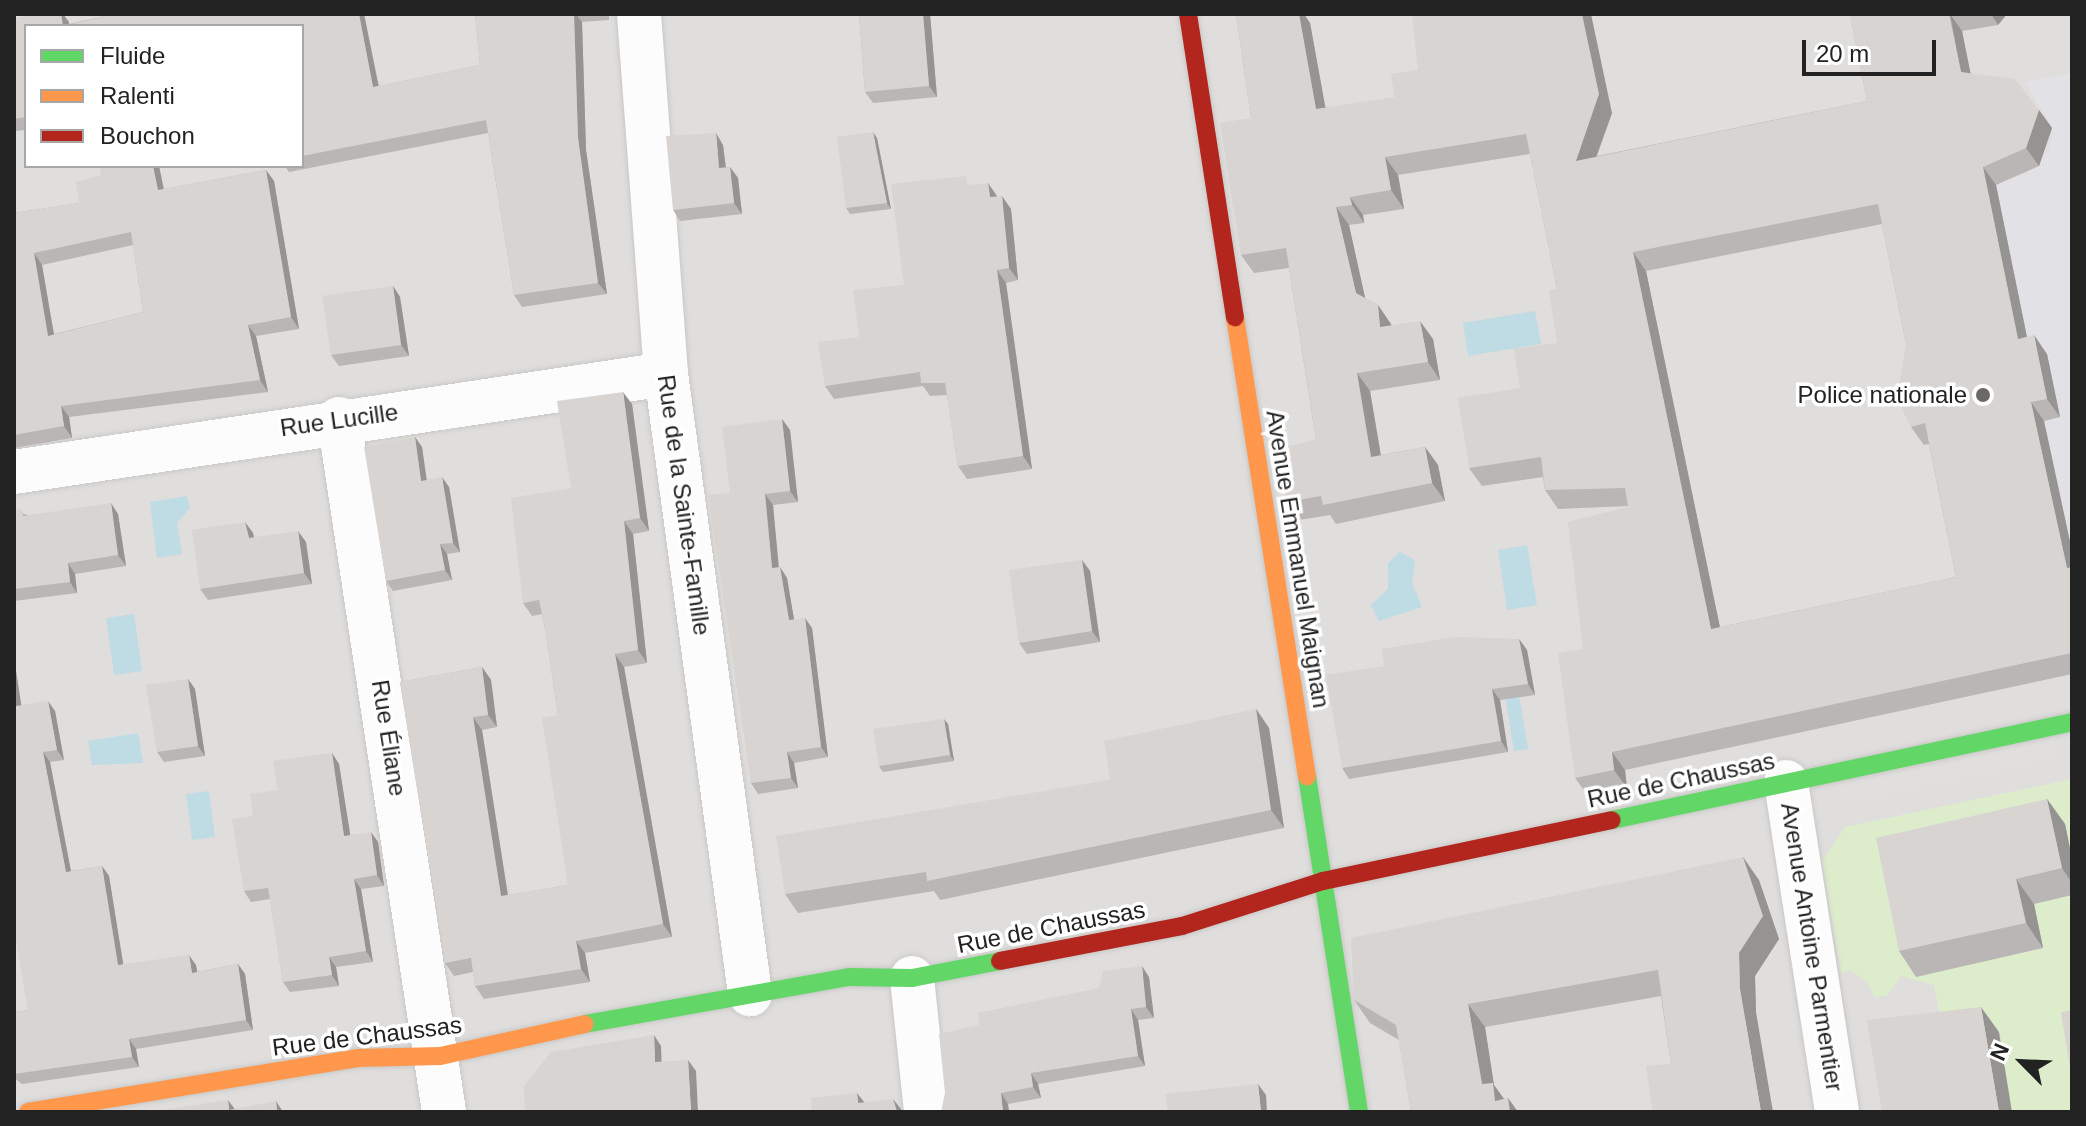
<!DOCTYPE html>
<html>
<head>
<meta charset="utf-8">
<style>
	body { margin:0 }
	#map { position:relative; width:2086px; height:1126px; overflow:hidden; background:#f0eeeb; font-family:Helvetica,sans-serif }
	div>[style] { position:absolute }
	.residential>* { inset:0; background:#dfdedc }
	.grass>* { inset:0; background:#ddeccb }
	.parking>* { inset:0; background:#e0dfde }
	.plaza>* { inset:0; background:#e2e1e5 }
	.water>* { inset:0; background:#bfdbe3 }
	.roads { filter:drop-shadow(0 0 2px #c9c8c7) drop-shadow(0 0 2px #c9c8c7) }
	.street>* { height:44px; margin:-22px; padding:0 22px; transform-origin:22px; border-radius:22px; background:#fdfcfc }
	.fast>* { height:18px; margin:-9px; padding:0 9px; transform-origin:9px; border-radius:9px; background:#63d668 }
	.slow>* { height:18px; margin:-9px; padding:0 9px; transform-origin:9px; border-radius:9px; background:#ff974d }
	.jam>* { height:18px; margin:-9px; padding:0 9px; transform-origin:9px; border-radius:9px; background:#b3261e }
	.wall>* { inset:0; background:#b9b6b5 }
	.shaded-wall>* { inset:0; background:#969493 }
	.building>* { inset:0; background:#d7d4d2 }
	.dots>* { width:22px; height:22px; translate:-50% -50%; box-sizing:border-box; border:4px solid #fff; border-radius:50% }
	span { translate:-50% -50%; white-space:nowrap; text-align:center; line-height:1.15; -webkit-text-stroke:7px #fff; paint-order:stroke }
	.poi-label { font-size:24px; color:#222 }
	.right { translate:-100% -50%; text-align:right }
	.street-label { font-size:24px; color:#222 }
	.frame { position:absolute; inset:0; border:16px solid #222; pointer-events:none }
	.legend { position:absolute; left:24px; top:24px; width:280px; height:144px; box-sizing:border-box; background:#fff; border:2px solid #a7a7a7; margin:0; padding:10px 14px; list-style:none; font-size:24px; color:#222 }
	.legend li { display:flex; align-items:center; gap:16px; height:40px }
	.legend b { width:40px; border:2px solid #a7a7a7 }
	.north { position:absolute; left:1982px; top:1022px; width:80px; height:80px; -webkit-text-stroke:6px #fff; paint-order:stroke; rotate:294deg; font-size:22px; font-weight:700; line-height:32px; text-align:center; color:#222 }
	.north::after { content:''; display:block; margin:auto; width:28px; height:36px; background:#222; clip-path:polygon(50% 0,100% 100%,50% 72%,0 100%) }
	.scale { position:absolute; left:1802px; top:40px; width:134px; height:36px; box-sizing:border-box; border:4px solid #222; border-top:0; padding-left:10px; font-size:24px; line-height:28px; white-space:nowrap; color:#222; -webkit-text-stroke:6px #fff; paint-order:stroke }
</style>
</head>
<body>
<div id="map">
	<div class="residential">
		<div style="clip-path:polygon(evenodd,14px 14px,2072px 14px,2072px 1112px,14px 1112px,14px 14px,26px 26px,302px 26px,302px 166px,26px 166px,26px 26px)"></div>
	</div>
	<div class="grass">
		<div style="clip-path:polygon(2072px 779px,2072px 858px,2064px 824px,1901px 861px,2043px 948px,2034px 904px,2072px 895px,2072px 1112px,2012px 1112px,1941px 1022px,1934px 985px,1901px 976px,1888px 995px,1875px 998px,1867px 982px,1850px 970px,1841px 973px,1822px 861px,1845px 827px)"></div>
	</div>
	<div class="parking">
		<div style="clip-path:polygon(2054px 740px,2058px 757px,1844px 803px,1840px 786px)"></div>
	</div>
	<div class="plaza">
		<div style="clip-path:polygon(2072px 73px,2072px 551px,2044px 421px,2059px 417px,2047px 354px,2031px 357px,1996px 182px,2026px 175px,2050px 150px,2052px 128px,2025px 82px)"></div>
	</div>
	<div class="water">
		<div style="clip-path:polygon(1535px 311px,1541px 344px,1468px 356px,1463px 323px)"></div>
		<div style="clip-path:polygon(187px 496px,190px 508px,177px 523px,182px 554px,157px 558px,150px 502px)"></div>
		<div style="clip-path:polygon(1527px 545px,1537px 605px,1507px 610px,1498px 550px)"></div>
		<div style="clip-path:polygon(1400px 552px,1415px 560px,1412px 583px,1422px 607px,1379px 621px,1371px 605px,1388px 589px,1388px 563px)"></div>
		<div style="clip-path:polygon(134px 614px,142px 671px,114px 675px,106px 618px)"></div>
		<div style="clip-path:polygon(1519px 694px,1528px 749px,1514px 751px,1505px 696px)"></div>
		<div style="clip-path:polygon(138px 733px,143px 763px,92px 765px,88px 741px)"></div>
		<div style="clip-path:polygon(209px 791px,215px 837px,192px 840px,186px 794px)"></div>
	</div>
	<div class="roads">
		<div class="street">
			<div style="left:639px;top:14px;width:361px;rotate:85.7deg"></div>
			<div style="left:666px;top:374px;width:626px;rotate:82.28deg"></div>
			<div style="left:339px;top:419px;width:701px;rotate:81.38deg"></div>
			<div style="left:14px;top:472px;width:659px;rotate:-8.55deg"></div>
			<div style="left:1786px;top:782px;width:334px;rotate:81.2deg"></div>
			<div style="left:912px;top:978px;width:135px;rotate:84deg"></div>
		</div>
		<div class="fast">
			<div style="left:1307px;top:776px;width:340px;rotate:81.2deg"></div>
			<div style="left:1612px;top:820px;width:470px;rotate:-12deg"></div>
			<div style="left:585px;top:1024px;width:268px;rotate:-10.1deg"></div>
			<div style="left:849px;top:977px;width:63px;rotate:0.9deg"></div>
			<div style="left:912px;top:978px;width:90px;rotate:-10.9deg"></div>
		</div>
		<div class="slow">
			<div style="left:1235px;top:317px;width:465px;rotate:81.1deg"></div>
			<div style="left:28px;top:1112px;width:334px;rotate:-9.3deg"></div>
			<div style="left:358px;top:1058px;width:82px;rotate:-1.4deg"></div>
			<div style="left:440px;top:1056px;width:148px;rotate:-12.4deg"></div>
		</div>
		<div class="jam">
			<div style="left:1188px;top:14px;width:307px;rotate:81.2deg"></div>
			<div style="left:1000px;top:961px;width:185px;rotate:-10.9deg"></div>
			<div style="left:1182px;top:926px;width:148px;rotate:-17.7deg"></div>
			<div style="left:1323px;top:881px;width:295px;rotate:-11.9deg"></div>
		</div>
	</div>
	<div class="wall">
		<div style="clip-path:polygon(40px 14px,63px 14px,69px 24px,115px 14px,364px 14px,379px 86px,480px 65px,475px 14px,609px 14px,609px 20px,582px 22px,586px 150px,607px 294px,522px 307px,514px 295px,488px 133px,289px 172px,285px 166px,302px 166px,302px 26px,26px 26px,26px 130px,14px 131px,14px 19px)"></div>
		<div style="clip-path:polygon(859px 14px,930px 14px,937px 97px,873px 103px,865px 92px)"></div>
		<div style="clip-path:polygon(evenodd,1236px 14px,1304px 14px,1310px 23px,1325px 107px,1612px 113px,1597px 156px,1867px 101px,1850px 14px,2007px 14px,1998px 25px,1962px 31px,1970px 73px,2039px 110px,2052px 128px,2039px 166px,1996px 185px,2027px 337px,2047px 354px,2060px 417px,2044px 421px,2072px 551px,2072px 674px,1625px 770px,1627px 788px,1588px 796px,1575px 778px,1583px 649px,1628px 506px,1558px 509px,1545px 490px,1543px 477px,1482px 486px,1469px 468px,1520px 388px,1557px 343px,1557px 289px,1530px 154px,1398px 175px,1404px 209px,1363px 215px,1364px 223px,1349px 225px,1365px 298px,1378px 305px,1391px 325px,1433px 339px,1440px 380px,1370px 391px,1381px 455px,1425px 447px,1438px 465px,1445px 501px,1336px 524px,1330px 515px,1299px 520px,1287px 502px,1316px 440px,1289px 268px,1254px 273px,1241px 255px,1251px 118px,1236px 14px,1882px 224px,1906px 344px,1911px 427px,1924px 445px,1929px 444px,1956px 577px,1720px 627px,1646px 271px,1882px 224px)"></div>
		<div style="clip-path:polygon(877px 138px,891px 209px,850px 214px,846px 208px)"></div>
		<div style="clip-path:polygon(723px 145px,726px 167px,730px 167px,738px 178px,742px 214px,680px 221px,673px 210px)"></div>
		<div style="clip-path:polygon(evenodd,100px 166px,159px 166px,164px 189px,266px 170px,274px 181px,299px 329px,256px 336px,268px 392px,69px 417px,72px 438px,14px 448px,14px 213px,79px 203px,102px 175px,100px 166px,133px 245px,143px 312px,54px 334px,42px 265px,133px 245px)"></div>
		<div style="clip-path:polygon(973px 185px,997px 196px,1011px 209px,1018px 280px,1006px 283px,1032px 469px,967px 479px,958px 466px,947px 395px,930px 396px,923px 386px,834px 399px,825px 386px,859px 337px,904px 285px)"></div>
		<div style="clip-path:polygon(393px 286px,400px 297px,409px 356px,339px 366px,331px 355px)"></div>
		<div style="clip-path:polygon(632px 404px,649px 531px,633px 534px,647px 663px,624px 667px,672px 937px,585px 953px,590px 982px,484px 999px,475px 986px,473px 972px,454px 976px,445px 963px,400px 682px,482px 667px,491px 680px,497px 727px,482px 730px,508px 895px,568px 885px,558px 715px,546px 634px,542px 614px,532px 616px,523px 603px,571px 488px)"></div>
		<div style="clip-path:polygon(782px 419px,790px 430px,798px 502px,773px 505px,778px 567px,780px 567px,787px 578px,794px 620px,812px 628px,828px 757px,794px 763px,798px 788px,758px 794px,751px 783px,730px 493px)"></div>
		<div style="clip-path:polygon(415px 437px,422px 447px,427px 480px,449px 487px,460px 552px,447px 554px,452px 580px,393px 591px,386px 581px)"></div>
		<div style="clip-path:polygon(14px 510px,27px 515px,118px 514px,126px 566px,75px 574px,77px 593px,14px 601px)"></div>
		<div style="clip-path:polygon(245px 522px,253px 533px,254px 538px,306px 542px,312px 584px,208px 600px,200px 589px)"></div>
		<div style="clip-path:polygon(1082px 560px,1090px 571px,1100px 642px,1027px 654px,1019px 643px)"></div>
		<div style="clip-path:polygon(1519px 639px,1527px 650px,1535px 695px,1500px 700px,1508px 752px,1349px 779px,1342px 768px)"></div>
		<div style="clip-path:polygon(14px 658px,21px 705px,55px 711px,64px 760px,50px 762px,71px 871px,102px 866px,109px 876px,123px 965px,196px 965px,197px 972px,238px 964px,245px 974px,253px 1030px,136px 1049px,139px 1067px,22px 1084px,14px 1078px,14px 1012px,28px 1010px,17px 941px,14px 942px)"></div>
		<div style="clip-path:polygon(188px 679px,195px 689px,205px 756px,164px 762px,157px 752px)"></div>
		<div style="clip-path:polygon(1256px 709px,1269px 728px,1284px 828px,940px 900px,934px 891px,798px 913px,785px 894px,1110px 780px)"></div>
		<div style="clip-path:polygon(948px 724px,954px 761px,883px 772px,879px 766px)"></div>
		<div style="clip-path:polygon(332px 753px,339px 764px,350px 835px,378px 842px,384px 886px,361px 889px,373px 962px,336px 967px,339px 986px,290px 992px,283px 982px,270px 899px,251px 902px,244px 891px,253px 816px,278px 790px)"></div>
		<div style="clip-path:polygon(2047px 799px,2065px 824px,2072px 858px,2072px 895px,2034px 904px,2043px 948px,1916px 977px,1899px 951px)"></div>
		<div style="clip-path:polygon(1759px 880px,1779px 939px,1755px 976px,1756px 1012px,1671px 1064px,1661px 996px,1485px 1027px,1494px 1085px,1504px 1099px,1508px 1098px,1518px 1112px,1411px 1112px,1399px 1040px,1370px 1023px,1354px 1000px)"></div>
		<div style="clip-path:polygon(1149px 977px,1154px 1018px,1138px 1020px,1145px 1066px,1038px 1084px,1041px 1098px,1008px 1104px,1009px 1112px,941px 1112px,979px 1025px)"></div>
	</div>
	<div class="shaded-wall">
		<div style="clip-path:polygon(61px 14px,63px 14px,69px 22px,69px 26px,63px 26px)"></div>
		<div style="clip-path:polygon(359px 14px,364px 14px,381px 99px,373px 87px)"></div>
		<div style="clip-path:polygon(574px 14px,576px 14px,582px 22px,586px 150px,607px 294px,598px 283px,578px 138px)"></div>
		<div style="clip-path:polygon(923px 14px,930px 14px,937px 97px,929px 86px)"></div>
		<div style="clip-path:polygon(1299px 14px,1304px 14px,1310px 23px,1329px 127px,1316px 109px)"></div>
		<div style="clip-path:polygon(1582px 14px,1591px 14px,1612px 113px,1588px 179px,1576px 161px)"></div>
		<div style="clip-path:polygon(1950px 14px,1962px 31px,1974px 90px,1961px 72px)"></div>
		<div style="clip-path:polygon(1991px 14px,2007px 14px,1998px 25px)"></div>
		<div style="clip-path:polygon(2039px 110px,2052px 128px,2039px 166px,2026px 148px)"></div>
		<div style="clip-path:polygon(873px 132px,877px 138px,891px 209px,887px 203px)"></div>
		<div style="clip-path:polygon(716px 133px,723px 145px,727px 179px,719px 168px)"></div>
		<div style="clip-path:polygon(1385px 157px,1398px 175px,1404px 209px,1391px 190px)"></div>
		<div style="clip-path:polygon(153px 166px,159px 166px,166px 201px,158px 190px)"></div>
		<div style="clip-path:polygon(730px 167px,738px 178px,742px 214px,734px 203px)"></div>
		<div style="clip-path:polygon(1983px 167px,1996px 185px,2031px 357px,2018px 339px)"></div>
		<div style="clip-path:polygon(266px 170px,274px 181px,299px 329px,291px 317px)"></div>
		<div style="clip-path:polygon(988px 183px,997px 196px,999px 210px,990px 197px)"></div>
		<div style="clip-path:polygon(1002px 196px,1011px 209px,1018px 280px,1009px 268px)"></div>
		<div style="clip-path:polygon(1350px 197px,1363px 215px,1364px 223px,1352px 205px)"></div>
		<div style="clip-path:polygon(1336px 207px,1349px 225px,1368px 311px,1356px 293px)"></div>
		<div style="clip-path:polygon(1633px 252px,1646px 271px,1724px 647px,1711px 629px)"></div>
		<div style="clip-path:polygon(34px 253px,42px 265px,56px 347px,48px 336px)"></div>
		<div style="clip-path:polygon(997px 270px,1006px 283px,1032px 469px,1023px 456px)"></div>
		<div style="clip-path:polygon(393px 286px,400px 297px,409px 356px,401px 345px)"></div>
		<div style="clip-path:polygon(1378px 305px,1391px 324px,1393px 345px,1380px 327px)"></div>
		<div style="clip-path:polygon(1420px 321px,1433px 339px,1440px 380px,1428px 362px)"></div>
		<div style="clip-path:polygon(248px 325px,256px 336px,268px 392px,260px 380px)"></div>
		<div style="clip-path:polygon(2034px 335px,2047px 354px,2060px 417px,2047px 399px)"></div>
		<div style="clip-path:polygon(1357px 373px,1370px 391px,1384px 475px,1371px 457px)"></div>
		<div style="clip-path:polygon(623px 392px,632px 404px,649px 531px,640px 518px)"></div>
		<div style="clip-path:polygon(2031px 402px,2044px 421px,2072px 551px,2072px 576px,2067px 568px)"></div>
		<div style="clip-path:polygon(61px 406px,69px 417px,72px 438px,64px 426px)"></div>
		<div style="clip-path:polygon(782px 419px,790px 430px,798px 502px,790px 491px)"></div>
		<div style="clip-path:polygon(415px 437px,422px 447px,428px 491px,421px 481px)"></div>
		<div style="clip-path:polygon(1425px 447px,1438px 465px,1445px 501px,1432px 483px)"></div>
		<div style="clip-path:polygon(442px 477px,449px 487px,460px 552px,453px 543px)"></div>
		<div style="clip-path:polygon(765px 494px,773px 505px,780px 579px,772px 568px)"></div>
		<div style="clip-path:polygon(111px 503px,118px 514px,126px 566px,118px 555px)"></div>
		<div style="clip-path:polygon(624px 521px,633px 534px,647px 663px,638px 650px)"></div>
		<div style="clip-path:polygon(245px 522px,253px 533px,256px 550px,249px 538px)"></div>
		<div style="clip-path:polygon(298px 531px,306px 542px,312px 584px,304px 573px)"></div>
		<div style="clip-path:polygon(440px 544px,447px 554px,452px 580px,445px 570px)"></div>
		<div style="clip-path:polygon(1082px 560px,1090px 571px,1100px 642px,1092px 631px)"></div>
		<div style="clip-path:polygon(68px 563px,75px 574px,77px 593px,70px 582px)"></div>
		<div style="clip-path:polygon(780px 567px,787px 578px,796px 631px,789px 620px)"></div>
		<div style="clip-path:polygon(805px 618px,812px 628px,828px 757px,821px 747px)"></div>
		<div style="clip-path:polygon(1519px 639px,1527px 650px,1535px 695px,1528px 684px)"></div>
		<div style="clip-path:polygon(615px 654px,624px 667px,672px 937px,663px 924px)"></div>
		<div style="clip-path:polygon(14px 658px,23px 716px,16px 706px,14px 693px)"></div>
		<div style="clip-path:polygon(482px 667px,491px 680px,497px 727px,488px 715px)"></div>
		<div style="clip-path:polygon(188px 679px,195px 689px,205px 756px,198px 746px)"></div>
		<div style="clip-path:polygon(1492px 689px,1500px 700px,1508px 752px,1501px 741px)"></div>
		<div style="clip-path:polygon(48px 701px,55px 711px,64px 760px,57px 750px)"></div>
		<div style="clip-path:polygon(1256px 709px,1269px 728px,1284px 828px,1271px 810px)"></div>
		<div style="clip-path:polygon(473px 717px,482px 730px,510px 909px,501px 896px)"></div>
		<div style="clip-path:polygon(944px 719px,948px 724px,954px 761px,950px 755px)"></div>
		<div style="clip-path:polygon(43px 752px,50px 762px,73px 882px,66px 872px)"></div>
		<div style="clip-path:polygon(787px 752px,794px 763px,798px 788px,791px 778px)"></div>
		<div style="clip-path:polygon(1612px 752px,1625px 770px,1627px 788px,1614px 770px)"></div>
		<div style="clip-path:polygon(332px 753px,339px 764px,352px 846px,344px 836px)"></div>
		<div style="clip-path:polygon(2047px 799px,2065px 824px,2072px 858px,2072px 883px,2062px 868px)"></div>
		<div style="clip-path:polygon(371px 832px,378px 842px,384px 886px,377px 875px)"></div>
		<div style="clip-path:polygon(1743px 857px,1759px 880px,1779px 939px,1755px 976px,1756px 1012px,1773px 1112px,1761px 1112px,1740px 989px,1739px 953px)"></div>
		<div style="clip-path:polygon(102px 866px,109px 876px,125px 975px,118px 965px)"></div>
		<div style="clip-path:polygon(354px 879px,361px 889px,373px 962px,366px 951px)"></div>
		<div style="clip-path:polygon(2016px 879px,2034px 904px,2043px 948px,2026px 923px)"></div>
		<div style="clip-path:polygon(576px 941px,585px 953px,590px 982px,581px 969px)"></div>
		<div style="clip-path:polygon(189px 955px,196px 965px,199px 983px,192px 973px)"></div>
		<div style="clip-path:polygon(329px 957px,336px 967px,339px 986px,332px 975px)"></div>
		<div style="clip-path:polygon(238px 964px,245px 974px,253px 1030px,246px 1020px)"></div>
		<div style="clip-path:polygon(1142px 966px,1149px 977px,1154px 1018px,1146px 1007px)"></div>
		<div style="clip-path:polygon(1468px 1004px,1485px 1027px,1494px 1085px,1509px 1106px,1508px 1098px,1518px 1112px,1503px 1112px,1482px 1084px)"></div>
		<div style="clip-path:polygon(1981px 1007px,1999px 1032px,2012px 1112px,1999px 1112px)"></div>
		<div style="clip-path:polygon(1131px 1009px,1138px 1020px,1145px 1066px,1138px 1056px)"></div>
		<div style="clip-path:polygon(654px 1035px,661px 1046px,662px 1073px,655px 1062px)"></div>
		<div style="clip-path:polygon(129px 1039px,136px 1049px,139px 1067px,132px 1057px)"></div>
		<div style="clip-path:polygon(688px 1060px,696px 1071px,698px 1112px,691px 1112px)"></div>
		<div style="clip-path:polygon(1031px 1073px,1038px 1084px,1041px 1098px,1033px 1087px)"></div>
		<div style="clip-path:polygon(1258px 1084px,1266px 1095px,1267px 1112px,1261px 1112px)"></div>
		<div style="clip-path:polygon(857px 1093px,865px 1103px,858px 1103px)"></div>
		<div style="clip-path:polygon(1001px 1093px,1008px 1104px,1009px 1112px,1003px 1112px)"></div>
		<div style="clip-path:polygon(893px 1099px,901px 1109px,901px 1112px,897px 1112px)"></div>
		<div style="clip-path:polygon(228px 1100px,237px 1112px,229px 1110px)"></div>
		<div style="clip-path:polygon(276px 1101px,283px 1112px,277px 1112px)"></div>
	</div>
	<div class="building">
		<div style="clip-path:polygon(40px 14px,61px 14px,63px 26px,115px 14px,359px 14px,373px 87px,480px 65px,475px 14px,574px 14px,578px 138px,598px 283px,514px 295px,486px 120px,302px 156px,302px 26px,26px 26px,26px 117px,14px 119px,14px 19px)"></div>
		<div style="clip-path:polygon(859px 14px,923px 14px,929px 86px,865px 92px)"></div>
		<div style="clip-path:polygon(evenodd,1236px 14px,1299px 14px,1316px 109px,1395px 97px,1391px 74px,1418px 70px,1412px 14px,1582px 14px,1599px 94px,1576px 161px,1867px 101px,1850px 14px,1949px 14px,1961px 72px,2015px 79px,2039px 110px,2026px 148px,1983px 167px,2018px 339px,2034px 335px,2047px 399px,2031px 402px,2067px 568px,2072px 567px,2072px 653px,1612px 752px,1614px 770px,1575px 778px,1558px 653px,1583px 649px,1568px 522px,1628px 507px,1625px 488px,1545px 490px,1541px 457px,1469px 468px,1458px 398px,1520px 388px,1514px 349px,1557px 343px,1549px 290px,1557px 289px,1526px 134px,1385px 157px,1391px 190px,1350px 197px,1352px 205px,1336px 207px,1356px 293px,1378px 305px,1380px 327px,1420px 321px,1428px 362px,1357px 373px,1371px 457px,1425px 447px,1432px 483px,1323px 505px,1321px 496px,1287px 502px,1276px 449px,1316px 440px,1286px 248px,1241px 255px,1220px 123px,1251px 118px,1236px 14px,1878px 204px,1906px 344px,1897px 399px,1911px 427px,1925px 423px,1956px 577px,1711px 629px,1633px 252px,1878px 204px)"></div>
		<div style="clip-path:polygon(873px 132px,887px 203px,846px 208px,837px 137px)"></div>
		<div style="clip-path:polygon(716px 133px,719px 168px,730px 167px,734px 203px,673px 210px,666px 136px)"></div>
		<div style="clip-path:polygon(evenodd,100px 166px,153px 166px,158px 190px,266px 170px,291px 317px,248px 325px,260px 380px,61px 406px,64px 426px,14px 435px,14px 213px,79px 203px,76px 182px,102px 175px,100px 166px,131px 232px,143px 312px,48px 336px,34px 253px,131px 232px)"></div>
		<div style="clip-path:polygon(966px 176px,968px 185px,988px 183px,990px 197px,1002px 196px,1009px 268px,997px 270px,1023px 456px,958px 466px,945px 383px,921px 383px,920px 372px,825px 386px,818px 342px,859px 337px,853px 290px,904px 285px,891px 184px)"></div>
		<div style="clip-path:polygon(393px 286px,401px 345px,331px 355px,322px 296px)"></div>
		<div style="clip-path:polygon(623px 392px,640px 518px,624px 521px,638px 650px,615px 654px,663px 924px,576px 941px,581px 969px,475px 986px,471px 958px,445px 963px,400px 682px,482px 667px,488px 715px,473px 717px,501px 896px,568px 885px,542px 718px,558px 715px,546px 634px,539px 600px,523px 603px,511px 498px,571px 488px,557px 401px)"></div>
		<div style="clip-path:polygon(782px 419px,790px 491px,765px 494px,772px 568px,780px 567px,789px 620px,805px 618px,821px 747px,787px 752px,791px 778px,751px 783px,708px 495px,730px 493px,722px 427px)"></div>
		<div style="clip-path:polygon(415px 437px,421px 481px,442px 477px,453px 543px,440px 544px,445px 570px,386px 581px,364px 447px)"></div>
		<div style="clip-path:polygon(111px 503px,118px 555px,68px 563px,70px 582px,14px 589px,14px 510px,22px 509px,23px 516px)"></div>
		<div style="clip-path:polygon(245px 522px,249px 538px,298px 531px,304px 573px,200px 589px,192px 530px)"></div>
		<div style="clip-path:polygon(1082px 560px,1092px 631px,1019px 643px,1009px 570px)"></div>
		<div style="clip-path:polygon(1456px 637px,1519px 639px,1528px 684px,1492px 689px,1501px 741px,1342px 768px,1326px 675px,1384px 666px,1382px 649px)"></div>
		<div style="clip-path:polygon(188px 679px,198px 746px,157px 752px,146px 685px)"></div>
		<div style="clip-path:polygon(14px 693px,16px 706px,48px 701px,57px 750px,43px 752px,66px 872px,102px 866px,118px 965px,189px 955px,192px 973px,238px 964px,246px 1020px,129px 1039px,132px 1057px,14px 1074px,14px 1012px,28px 1010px,14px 930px)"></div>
		<div style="clip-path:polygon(1256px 709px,1271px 810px,927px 881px,926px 872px,785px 894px,776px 836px,1110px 780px,1104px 741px)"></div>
		<div style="clip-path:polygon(944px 719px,950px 755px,879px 766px,873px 729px)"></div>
		<div style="clip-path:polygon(332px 753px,344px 836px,371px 832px,377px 875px,354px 879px,366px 951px,329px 957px,332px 975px,283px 982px,268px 888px,244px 891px,232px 819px,253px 816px,250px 794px,278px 790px,273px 761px)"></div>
		<div style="clip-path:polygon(2047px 799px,2062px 868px,2016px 879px,2026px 923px,1899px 951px,1876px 838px)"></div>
		<div style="clip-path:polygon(1743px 857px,1763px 916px,1739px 953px,1740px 989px,1761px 1112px,1653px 1112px,1646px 1066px,1671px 1064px,1658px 970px,1468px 1004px,1482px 1084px,1493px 1083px,1495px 1101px,1508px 1098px,1510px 1112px,1411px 1112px,1396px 1025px,1354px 1000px,1351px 938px)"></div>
		<div style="clip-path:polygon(1142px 966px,1146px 1007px,1131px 1009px,1138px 1056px,1031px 1073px,1033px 1087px,1001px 1093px,1003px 1112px,941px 1112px,945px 1093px,939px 1034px,979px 1025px,978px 1013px,1099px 988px,1103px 971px)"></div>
		<div style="clip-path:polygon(1981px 1007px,1999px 1112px,1882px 1112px,1867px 1020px)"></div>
		<div style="clip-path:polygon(2072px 1010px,2072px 1080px,2061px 1012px)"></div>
		<div style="clip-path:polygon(654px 1035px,655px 1062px,688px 1060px,691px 1112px,525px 1112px,524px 1086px,551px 1052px)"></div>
		<div style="clip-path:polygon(1258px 1084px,1261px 1112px,1168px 1112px,1165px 1094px)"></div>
		<div style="clip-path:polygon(857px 1093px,858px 1103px,893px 1099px,897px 1112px,812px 1112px,811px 1098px)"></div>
		<div style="clip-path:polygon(228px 1100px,229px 1110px,276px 1101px,277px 1112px,150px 1112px)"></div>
	</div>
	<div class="dots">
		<div style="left:1983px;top:395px;background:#6a6968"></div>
	</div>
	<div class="poi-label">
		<span class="right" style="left:1967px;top:395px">Police nationale</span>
	</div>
	<div class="street-label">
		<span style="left:339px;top:420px;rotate:-8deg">Rue Lucille</span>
		<span style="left:684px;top:505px;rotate:82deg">Rue de la Sainte-Famille</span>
		<span style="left:1298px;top:559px;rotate:81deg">Avenue Emmanuel Maignan</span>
		<span style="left:389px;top:738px;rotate:81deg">Rue Éliane</span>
		<span style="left:1681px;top:780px;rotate:-12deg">Rue de Chaussas</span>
		<span style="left:1051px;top:927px;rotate:-11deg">Rue de Chaussas</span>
		<span style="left:1812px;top:947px;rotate:81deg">Avenue Antoine Parmentier</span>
		<span style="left:367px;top:1036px;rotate:-7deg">Rue de Chaussas</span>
	</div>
	<div class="frame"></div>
	<ul class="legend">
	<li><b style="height:10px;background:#63d668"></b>Fluide</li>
	<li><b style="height:10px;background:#ff974d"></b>Ralenti</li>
	<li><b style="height:10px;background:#b3261e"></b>Bouchon</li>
	</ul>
	<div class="north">N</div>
	<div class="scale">20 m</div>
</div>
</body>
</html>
